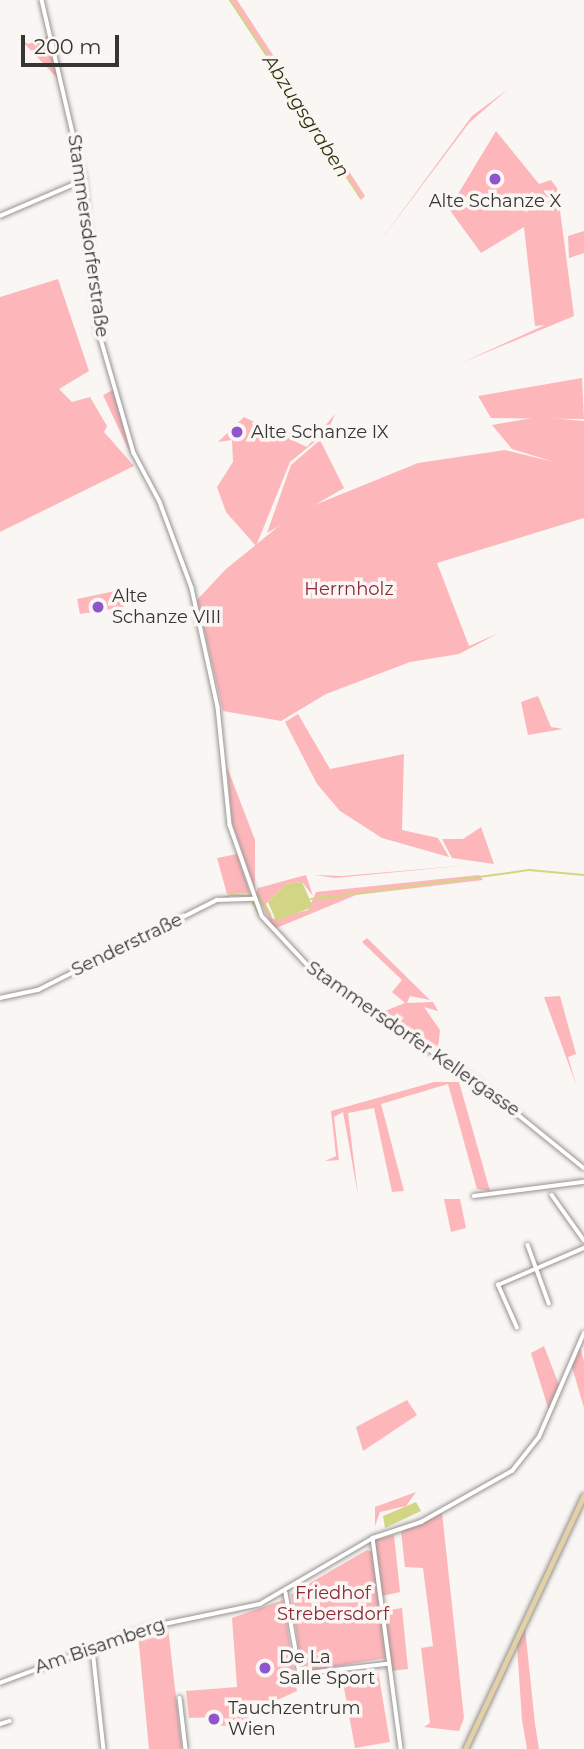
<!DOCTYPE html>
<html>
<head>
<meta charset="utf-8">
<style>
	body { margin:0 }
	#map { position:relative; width:584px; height:1749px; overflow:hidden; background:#f9f6f3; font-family:Montserrat,sans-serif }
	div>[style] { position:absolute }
	.green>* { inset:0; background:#fdb7bb }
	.water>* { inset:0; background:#d2d684 }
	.stream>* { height:2px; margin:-1px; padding:0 1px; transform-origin:1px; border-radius:1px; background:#d2d684 }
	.roads { filter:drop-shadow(0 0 2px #959290) drop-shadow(0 0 2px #959290) }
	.minor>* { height:3.5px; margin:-1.75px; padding:0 1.75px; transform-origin:1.75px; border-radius:1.75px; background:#fff }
	.major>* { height:5px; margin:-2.5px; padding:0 2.5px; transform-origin:2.5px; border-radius:2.5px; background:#e2d0a6 }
	.dots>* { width:19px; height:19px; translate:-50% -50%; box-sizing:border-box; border:4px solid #f9f6f3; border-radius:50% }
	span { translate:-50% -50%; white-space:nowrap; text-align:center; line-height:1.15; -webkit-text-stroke:7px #f9f6f3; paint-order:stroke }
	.poi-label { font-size:18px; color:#363534 }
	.left { translate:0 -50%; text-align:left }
	.street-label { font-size:18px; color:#363534 }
	.park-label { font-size:18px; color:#8d293a }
	.water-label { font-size:19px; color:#32330f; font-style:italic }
	.scale { position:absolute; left:21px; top:35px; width:98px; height:32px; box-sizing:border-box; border:4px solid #363534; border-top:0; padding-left:9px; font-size:21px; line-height:24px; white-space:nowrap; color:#363534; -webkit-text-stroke:5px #f9f6f3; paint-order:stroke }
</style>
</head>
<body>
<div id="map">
	<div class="green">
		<div style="clip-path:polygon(229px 0,237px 0,365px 196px,361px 200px)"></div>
		<div style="clip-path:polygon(51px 35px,60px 81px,20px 39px,28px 44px)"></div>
		<div style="clip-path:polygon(508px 89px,469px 123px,378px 244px,472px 116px)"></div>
		<div style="clip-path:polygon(496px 131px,539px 184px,551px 180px,557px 188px,574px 316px,461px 363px,545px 325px,535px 326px,524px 227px,481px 253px,449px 209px)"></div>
		<div style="clip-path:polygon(77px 185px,81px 185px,85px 198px,94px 317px,131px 455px,103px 395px,113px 390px,91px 308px)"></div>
		<div style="clip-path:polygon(584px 231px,584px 253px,569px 258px,568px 236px)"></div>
		<div style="clip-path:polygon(58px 279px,89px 371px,59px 389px,72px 402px,90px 397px,107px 426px,104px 432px,134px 466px,0 532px,0 297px)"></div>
		<div style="clip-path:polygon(582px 378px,584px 419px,491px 418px,478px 396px)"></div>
		<div style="clip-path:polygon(335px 414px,328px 431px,290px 462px,256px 546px,226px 512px,217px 487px,233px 462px,232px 440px,218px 442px,244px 417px,307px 447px)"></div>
		<div style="clip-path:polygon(538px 417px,584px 421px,584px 518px,437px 563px,469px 646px,499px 633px,459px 654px,410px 662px,326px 694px,281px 721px,223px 711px,197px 600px,226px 569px,295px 513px,418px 463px,505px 450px,554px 462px,512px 449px,492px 425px)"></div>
		<div style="clip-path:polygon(320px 440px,344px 488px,267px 533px,291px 465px)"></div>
		<div style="clip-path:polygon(115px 591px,124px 607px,80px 614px,77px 599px)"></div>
		<div style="clip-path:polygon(538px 696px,551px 727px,563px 729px,528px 735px,521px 702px)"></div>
		<div style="clip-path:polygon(298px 714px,330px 769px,404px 754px,402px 830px,438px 838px,449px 857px,382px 838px,340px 811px,317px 784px,285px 722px)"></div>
		<div style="clip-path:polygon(227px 767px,255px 840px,255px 889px,232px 822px)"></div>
		<div style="clip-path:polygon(481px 827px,494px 864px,452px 858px,442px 839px,463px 839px)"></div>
		<div style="clip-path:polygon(237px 854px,250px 893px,227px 894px,217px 858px)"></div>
		<div style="clip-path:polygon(470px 865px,335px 878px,315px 875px,342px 876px)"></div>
		<div style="clip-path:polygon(306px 875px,313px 896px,302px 882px,286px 884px,266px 904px,273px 919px,308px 910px,316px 892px,479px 875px,483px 880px,356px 895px,274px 929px,256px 894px,258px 888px)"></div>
		<div style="clip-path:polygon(367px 938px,430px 1000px,410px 996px,407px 1003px,433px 1002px,438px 1011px,424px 1007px,440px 1030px,438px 1050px,377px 1014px,405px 1003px,392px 992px,402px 980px,362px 942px)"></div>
		<div style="clip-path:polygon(560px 996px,576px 1054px,568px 1057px,577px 1087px,544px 997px)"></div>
		<div style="clip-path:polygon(434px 1082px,459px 1082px,490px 1191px,477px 1189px,448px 1084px,381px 1104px,404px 1191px,392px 1192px,374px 1108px,348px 1113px,358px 1195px,343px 1112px,334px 1117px,339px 1160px,325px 1161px,336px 1156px,331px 1111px)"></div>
		<div style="clip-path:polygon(444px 1199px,460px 1199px,466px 1228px,451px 1232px)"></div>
		<div style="clip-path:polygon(544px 1346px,559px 1385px,549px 1411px,531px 1353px)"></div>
		<div style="clip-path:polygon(580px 1348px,584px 1361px,584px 1408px,572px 1367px)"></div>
		<div style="clip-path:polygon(407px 1400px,417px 1415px,363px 1451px,356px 1427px)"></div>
		<div style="clip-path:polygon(416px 1492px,406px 1506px,380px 1512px,375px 1526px,375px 1507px)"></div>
		<div style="clip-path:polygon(442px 1512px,464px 1718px,459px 1731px,424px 1727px,430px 1723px,421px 1648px,433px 1646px,423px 1568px,405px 1567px,401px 1532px)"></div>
		<div style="clip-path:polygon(394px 1535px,400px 1592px,382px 1596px,374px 1540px)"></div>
		<div style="clip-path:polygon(367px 1550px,373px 1552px,386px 1658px,302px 1672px,291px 1594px)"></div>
		<div style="clip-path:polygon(283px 1600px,297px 1691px,271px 1703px,242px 1703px,252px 1723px,220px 1726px,216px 1717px,189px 1718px,186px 1691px,237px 1687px,232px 1618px)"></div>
		<div style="clip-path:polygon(402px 1608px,408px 1669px,390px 1671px,384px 1611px)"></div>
		<div style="clip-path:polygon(168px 1628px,182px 1749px,149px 1749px,138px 1634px)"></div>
		<div style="clip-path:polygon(525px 1628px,535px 1724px,539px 1749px,527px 1749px,522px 1720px,517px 1646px)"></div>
		<div style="clip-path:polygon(378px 1671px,390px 1742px,355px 1748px,342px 1677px)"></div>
	</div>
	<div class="water">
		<div style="clip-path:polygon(302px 882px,313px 907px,276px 921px,268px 902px,286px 884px)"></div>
		<div style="clip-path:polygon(416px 1502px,421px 1511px,385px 1528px,383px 1516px)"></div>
	</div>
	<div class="stream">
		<div style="left:230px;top:0;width:236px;rotate:56.6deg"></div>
		<div style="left:311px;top:899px;width:20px;rotate:-9deg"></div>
		<div style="left:318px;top:899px;width:213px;rotate:-7.8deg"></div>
		<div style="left:529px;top:870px;width:55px;rotate:5.2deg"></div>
		<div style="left:253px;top:903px;width:15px;rotate:62deg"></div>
		<div style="left:190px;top:912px;width:44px;rotate:-22.5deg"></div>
		<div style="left:231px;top:895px;width:27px;rotate:2deg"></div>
		<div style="left:258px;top:896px;width:22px;rotate:56deg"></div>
		<div style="left:120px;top:946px;width:61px;rotate:-26.1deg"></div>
		<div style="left:66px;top:974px;width:57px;rotate:-27deg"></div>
	</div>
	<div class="roads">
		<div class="minor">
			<div style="left:42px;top:0;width:185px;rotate:76.9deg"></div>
			<div style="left:84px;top:180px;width:153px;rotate:84.4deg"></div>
			<div style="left:99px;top:332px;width:126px;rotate:73.9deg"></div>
			<div style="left:134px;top:453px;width:55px;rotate:62deg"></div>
			<div style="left:160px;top:502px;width:92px;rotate:69.6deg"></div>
			<div style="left:192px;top:588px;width:122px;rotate:77.7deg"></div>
			<div style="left:218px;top:707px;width:119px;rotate:84.2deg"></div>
			<div style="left:230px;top:825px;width:96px;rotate:70.6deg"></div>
			<div style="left:262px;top:916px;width:76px;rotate:47.1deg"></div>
			<div style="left:314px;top:972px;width:197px;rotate:33.9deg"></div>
			<div style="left:478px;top:1082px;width:136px;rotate:39.1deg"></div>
			<div style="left:0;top:216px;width:91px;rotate:-23.2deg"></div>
			<div style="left:0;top:998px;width:39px;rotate:-12deg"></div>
			<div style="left:38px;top:990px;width:200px;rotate:-26.7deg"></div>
			<div style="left:217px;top:900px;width:37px;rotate:-2deg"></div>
			<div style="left:552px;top:1195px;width:55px;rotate:54.6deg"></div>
			<div style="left:474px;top:1196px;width:111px;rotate:-7.3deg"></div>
			<div style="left:528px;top:1245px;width:62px;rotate:70.1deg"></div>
			<div style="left:517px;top:1328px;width:47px;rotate:-113.8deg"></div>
			<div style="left:498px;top:1285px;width:94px;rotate:-23.3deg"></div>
			<div style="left:373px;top:1538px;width:213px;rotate:82.4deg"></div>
			<div style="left:286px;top:1593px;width:82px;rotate:80.2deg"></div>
			<div style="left:300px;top:1674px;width:88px;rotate:-6.6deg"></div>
			<div style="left:93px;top:1650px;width:100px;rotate:83.7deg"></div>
			<div style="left:0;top:1683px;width:160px;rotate:-20.5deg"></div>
			<div style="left:150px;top:1627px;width:112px;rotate:-11.8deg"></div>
			<div style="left:260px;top:1604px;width:131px;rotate:-30.3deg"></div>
			<div style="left:373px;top:1538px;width:51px;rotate:-18.4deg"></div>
			<div style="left:421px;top:1522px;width:104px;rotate:-29.3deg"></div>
			<div style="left:512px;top:1471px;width:43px;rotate:-51.5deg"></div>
			<div style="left:539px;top:1437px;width:113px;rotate:-66.6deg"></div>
			<div style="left:180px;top:1698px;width:51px;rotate:83.3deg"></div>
			<div style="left:0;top:1724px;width:10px;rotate:-17deg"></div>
		</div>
		<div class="major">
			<div style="left:465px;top:1749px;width:280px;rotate:-64.9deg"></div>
		</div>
	</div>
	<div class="dots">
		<div style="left:495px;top:179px;background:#8f55cd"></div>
		<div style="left:237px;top:432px;background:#8f55cd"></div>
		<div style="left:98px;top:607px;background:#8f55cd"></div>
		<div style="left:265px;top:1668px;background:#8f55cd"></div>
		<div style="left:214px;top:1719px;background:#8f55cd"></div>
	</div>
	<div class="poi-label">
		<span style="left:495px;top:201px">Alte Schanze X</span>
		<span class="left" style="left:251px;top:432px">Alte Schanze IX</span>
		<span class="left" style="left:112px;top:607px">Alte<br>Schanze VIII</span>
		<span class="left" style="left:279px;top:1668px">De La<br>Salle Sport</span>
		<span class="left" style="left:228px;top:1719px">Tauchzentrum<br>Wien</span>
	</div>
	<div class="street-label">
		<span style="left:88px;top:236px;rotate:82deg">Stammersdorferstraße</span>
		<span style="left:127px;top:945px;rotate:-26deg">Senderstraße</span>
		<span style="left:413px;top:1039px;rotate:35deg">Stammersdorfer Kellergasse</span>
		<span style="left:100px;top:1646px;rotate:-19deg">Am Bisamberg</span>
	</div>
	<div class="park-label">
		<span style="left:349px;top:589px">Herrnholz</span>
		<span style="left:333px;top:1604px">Friedhof<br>Strebersdorf</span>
	</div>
	<div class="water-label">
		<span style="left:306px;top:116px;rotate:57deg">Abzugsgraben</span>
	</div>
	<div class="scale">200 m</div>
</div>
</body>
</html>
